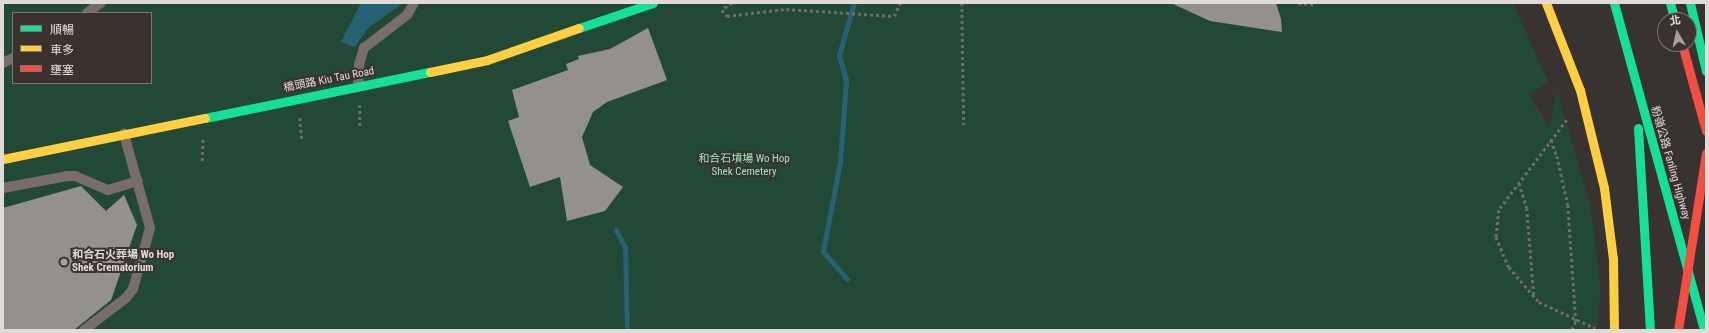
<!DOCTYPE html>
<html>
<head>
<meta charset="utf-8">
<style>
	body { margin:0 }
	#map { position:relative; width:1709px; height:333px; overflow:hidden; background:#383331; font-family:"Roboto Condensed","Noto Sans TC",sans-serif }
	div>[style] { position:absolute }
	.green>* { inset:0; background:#214935 }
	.water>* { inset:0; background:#276274 }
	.stream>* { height:5px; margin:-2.5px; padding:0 2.5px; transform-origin:2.5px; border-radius:2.5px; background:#276274 }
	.building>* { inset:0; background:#94908e }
	.path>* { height:2.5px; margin-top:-1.25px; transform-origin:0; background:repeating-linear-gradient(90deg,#736a67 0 3px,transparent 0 6px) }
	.lane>* { height:10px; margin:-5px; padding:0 5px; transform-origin:5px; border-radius:5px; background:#796d68 }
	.fast>* { height:9px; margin:-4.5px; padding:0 4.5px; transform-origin:4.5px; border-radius:4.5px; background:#16e098 }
	.slow>* { height:9px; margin:-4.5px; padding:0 4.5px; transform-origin:4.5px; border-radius:4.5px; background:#ffcf43 }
	.jam>* { height:9px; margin:-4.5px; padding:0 4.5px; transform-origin:4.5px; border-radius:4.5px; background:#f24e42 }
	.dots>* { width:11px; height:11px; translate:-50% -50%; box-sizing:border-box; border:2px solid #3b322e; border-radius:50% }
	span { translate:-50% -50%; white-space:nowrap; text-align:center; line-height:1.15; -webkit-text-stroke:4px #3b322e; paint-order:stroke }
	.street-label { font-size:11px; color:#e1dbd8 }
	.park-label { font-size:11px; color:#94e8bc }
	.poi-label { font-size:11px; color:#e1dbd8; font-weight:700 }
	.left { translate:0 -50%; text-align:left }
	.frame { position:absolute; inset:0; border:4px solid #e1dbd8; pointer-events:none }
	.legend { position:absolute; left:12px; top:12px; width:140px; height:72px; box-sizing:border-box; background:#3b322e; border:1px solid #7d7672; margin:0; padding:5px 7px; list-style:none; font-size:12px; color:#e1dbd8 }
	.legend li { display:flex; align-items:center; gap:8px; height:20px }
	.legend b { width:20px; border:1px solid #7d7672 }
	.north { position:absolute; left:1657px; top:12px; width:40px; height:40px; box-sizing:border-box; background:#3b322e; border:1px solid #7d7672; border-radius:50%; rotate:351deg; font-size:11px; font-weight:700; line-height:16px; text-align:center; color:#e1dbd8 }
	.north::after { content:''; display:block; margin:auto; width:14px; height:18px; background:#a6a09e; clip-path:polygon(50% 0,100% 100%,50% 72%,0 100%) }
</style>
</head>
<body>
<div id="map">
	<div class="green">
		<div style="clip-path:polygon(evenodd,3px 3px,1513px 3px,1548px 82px,1529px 95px,1549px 128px,1557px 90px,1591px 208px,1601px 288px,1597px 330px,3px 330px,3px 3px,13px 13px,151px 13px,151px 83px,13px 83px,13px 13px)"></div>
	</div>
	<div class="water">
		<div style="clip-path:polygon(361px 3px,402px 4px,368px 28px,355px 47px,341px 42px)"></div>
	</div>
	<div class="stream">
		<div style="left:616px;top:230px;width:20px;rotate:63deg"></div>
		<div style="left:625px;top:248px;width:82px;rotate:88.6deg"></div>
		<div style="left:847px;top:279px;width:37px;rotate:-131deg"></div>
		<div style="left:823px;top:251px;width:91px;rotate:-79.2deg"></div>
		<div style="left:840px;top:162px;width:82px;rotate:-85.8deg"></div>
		<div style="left:846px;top:80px;width:26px;rotate:-106deg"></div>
		<div style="left:839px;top:55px;width:54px;rotate:-73.9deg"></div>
	</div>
	<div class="building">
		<div style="clip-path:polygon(1171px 3px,1276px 3px,1281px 19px,1282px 32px,1210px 21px)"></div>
		<div style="clip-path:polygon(648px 28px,667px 80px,607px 102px,593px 112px,582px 137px,590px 165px,623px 187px,605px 211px,567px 221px,560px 177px,530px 187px,508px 121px,519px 117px,512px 90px,568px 70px,566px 64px,579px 59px,578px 56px,610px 49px)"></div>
		<div style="clip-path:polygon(81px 186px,106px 211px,124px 195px,137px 225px,111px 300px,74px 330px,3px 330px,3px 208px)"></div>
	</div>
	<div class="path">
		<div style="left:732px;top:3px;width:12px;rotate:145deg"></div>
		<div style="left:722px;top:10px;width:8px;rotate:50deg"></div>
		<div style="left:727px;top:16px;width:59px;rotate:-6.8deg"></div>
		<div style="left:786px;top:9px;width:108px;rotate:3.7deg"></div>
		<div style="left:894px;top:16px;width:14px;rotate:-65deg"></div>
		<div style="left:962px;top:3px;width:122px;rotate:89.1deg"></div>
		<div style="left:1298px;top:3px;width:18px;rotate:6deg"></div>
		<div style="left:360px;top:105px;width:21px;rotate:90deg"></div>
		<div style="left:300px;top:118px;width:21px;rotate:85deg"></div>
		<div style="left:1567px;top:120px;width:113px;rotate:127.1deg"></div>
		<div style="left:1499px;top:210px;width:27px;rotate:96deg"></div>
		<div style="left:1496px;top:237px;width:33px;rotate:67deg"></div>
		<div style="left:1509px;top:267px;width:46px;rotate:49.4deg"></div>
		<div style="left:1539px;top:302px;width:62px;rotate:24.9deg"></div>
		<div style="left:1551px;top:140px;width:17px;rotate:69deg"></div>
		<div style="left:1557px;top:156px;width:50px;rotate:77.3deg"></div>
		<div style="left:1568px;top:205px;width:117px;rotate:86.1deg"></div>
		<div style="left:1576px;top:322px;width:9px;rotate:117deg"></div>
		<div style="left:202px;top:161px;width:23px;rotate:-88deg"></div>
		<div style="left:1519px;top:183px;width:26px;rotate:72deg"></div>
		<div style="left:1527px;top:208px;width:88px;rotate:85.5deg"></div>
	</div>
	<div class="lane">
		<div style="left:87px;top:13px;width:17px;rotate:-36deg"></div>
		<div style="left:3px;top:63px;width:11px;rotate:-27deg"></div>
		<div style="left:358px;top:87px;width:22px;rotate:-87deg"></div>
		<div style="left:359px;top:65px;width:18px;rotate:-74deg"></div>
		<div style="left:364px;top:48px;width:54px;rotate:-37.5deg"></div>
		<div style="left:407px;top:15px;width:14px;rotate:-60deg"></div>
		<div style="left:3px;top:188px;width:65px;rotate:-10.6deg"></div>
		<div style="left:67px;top:176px;width:8px"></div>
		<div style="left:75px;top:176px;width:36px;rotate:23deg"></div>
		<div style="left:108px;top:190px;width:31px;rotate:-17deg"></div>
		<div style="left:84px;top:330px;width:53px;rotate:-37.3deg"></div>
		<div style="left:126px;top:298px;width:11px;rotate:-52deg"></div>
		<div style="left:133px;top:289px;width:63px;rotate:-74.4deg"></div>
		<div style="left:150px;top:228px;width:98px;rotate:-105.5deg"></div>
	</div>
	<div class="fast">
		<div style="left:1614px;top:3px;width:339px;rotate:74.6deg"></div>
		<div style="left:1670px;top:3px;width:18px;rotate:74deg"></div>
		<div style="left:1690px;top:3px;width:70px;rotate:76.8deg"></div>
		<div style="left:579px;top:28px;width:78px;rotate:-18.7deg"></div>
		<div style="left:205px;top:118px;width:230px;rotate:-11.6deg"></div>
		<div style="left:1638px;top:128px;width:202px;rotate:86.6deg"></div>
	</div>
	<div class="slow">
		<div style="left:1546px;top:3px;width:93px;rotate:68.7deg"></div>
		<div style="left:1580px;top:90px;width:101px;rotate:76.2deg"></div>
		<div style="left:1604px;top:188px;width:72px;rotate:82.8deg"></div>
		<div style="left:1613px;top:259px;width:71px;rotate:89.2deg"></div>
		<div style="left:430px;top:72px;width:58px;rotate:-11.9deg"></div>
		<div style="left:487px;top:60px;width:97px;rotate:-19.2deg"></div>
		<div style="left:3px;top:159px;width:206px;rotate:-11.5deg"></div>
	</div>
	<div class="jam">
		<div style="left:1682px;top:44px;width:90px;rotate:74.6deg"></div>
		<div style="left:1678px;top:330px;width:179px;rotate:-81deg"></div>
	</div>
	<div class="dots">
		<div style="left:64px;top:262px;background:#a6a09e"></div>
	</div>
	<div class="street-label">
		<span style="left:329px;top:80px;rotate:-11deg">橋頭路 Kiu Tau Road</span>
		<span style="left:1670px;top:163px;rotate:74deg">粉嶺公路 Fanling Highway</span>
	</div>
	<div class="park-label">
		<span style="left:744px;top:166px">和合石墳場 Wo Hop<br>Shek Cemetery</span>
	</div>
	<div class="poi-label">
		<span class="left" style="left:72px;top:262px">和合石火葬場 Wo Hop<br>Shek Crematorium</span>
	</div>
	<div class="frame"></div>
	<ul class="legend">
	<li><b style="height:5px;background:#16e098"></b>順暢</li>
	<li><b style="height:5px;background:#ffcf43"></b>車多</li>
	<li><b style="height:5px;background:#f24e42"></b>壅塞</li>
	</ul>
	<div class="north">北</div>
</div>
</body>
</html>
